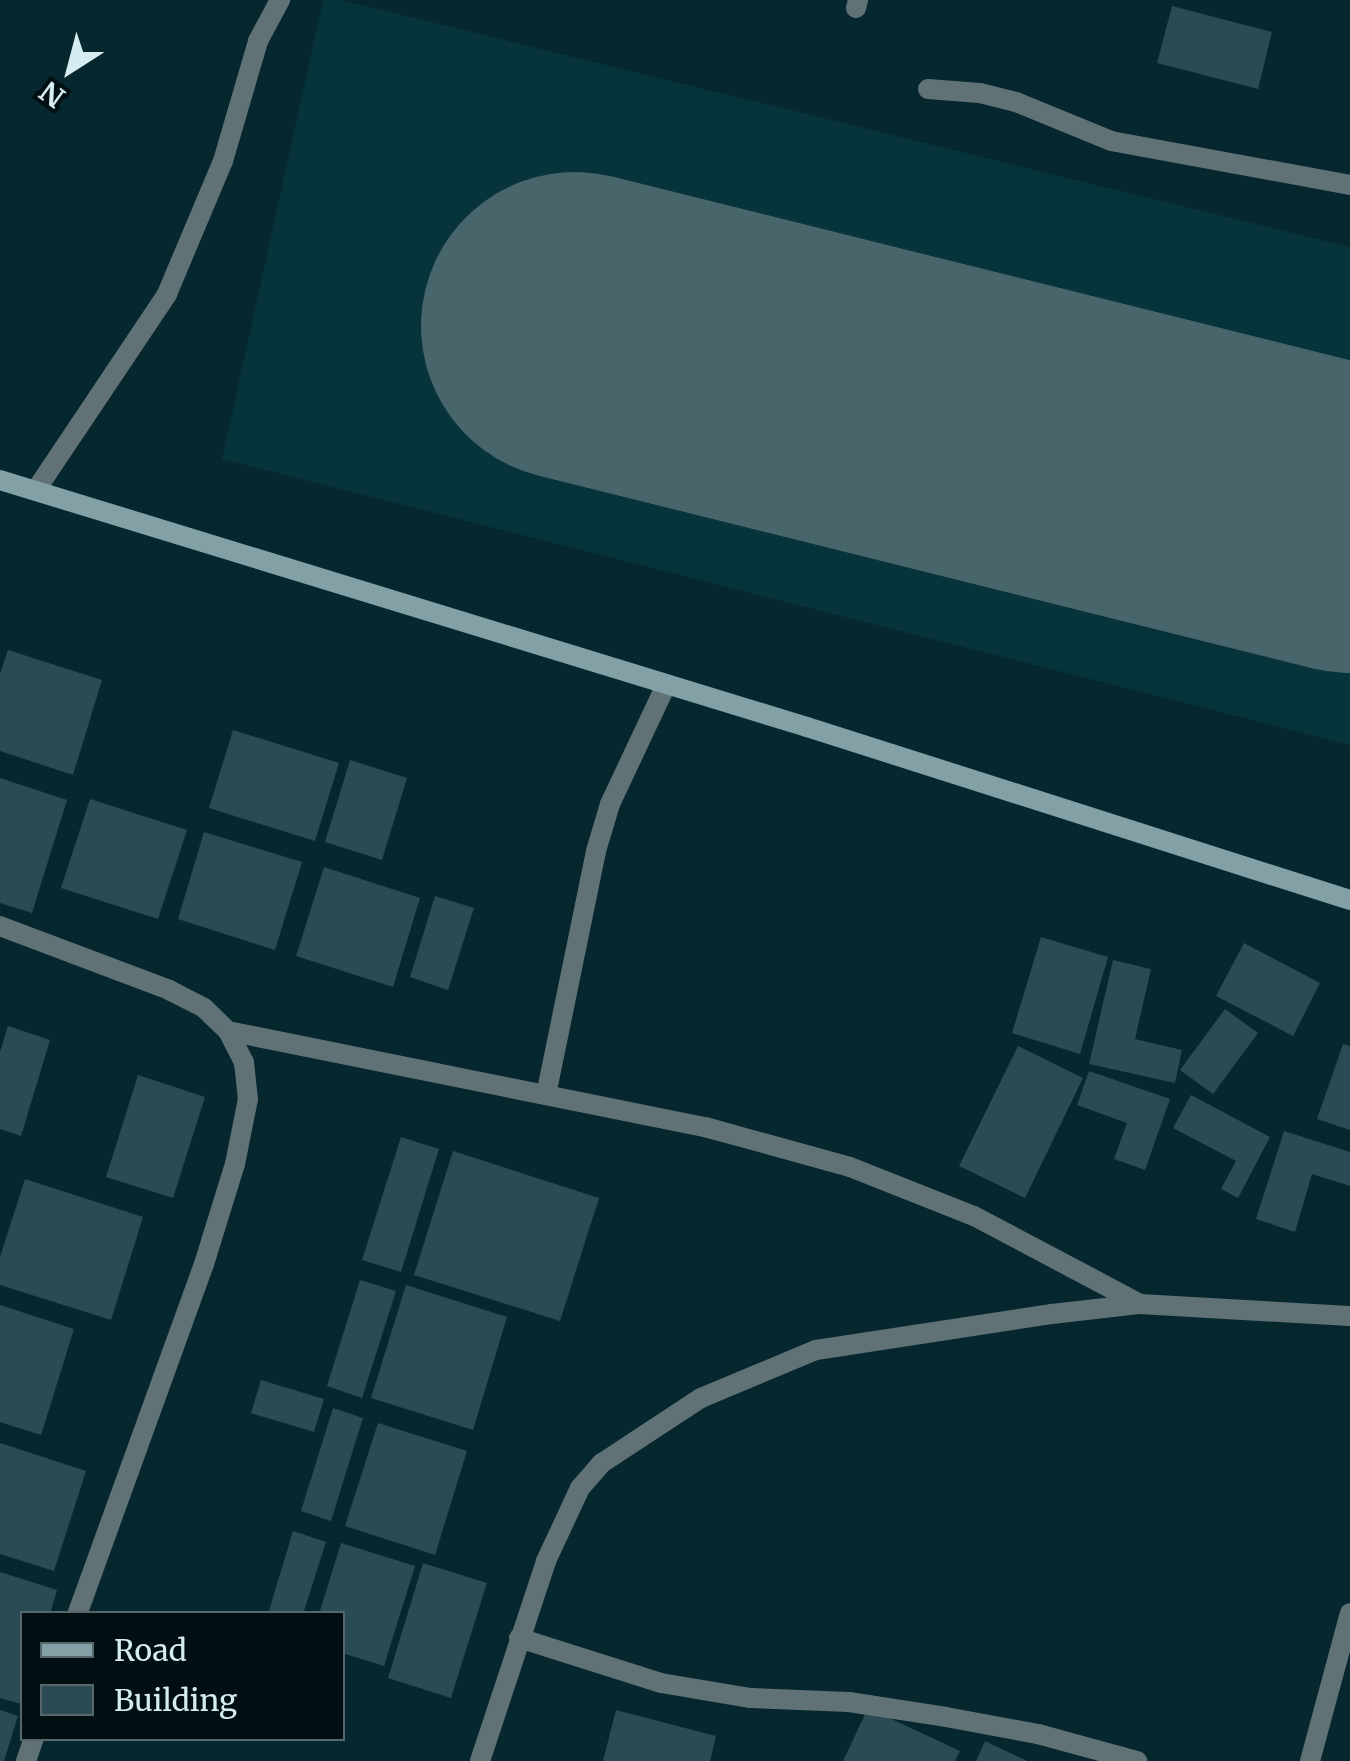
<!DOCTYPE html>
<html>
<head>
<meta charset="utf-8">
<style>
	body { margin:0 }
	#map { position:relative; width:1350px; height:1761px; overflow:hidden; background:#06272e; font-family:Merriweather,serif }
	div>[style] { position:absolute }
	.built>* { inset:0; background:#07333b }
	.runway>* { height:308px; margin:-154px; padding:0 154px; transform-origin:154px; border-radius:154px; background:#48656c }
	.building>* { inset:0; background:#2a4b53 }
	.street>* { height:20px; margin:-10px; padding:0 10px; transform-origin:10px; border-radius:10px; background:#617277 }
	.secondary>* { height:20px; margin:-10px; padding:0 10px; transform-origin:10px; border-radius:10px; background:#84a0a7 }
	span { translate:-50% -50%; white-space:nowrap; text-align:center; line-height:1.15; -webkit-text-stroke:10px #010f12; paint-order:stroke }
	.legend { position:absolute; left:20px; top:1611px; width:325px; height:130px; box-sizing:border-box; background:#010f12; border:2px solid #56676b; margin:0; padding:12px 18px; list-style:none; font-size:30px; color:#d5ecf1 }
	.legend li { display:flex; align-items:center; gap:20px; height:50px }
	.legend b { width:50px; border:2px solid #56676b }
	.north { position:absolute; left:20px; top:20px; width:100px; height:100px; -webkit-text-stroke:8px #010f12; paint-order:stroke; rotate:216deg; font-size:28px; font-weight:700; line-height:40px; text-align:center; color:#d5ecf1 }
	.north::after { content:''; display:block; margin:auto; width:35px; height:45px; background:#d5ecf1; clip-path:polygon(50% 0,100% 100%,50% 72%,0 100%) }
</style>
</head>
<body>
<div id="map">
	<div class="built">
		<div style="clip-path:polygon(323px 0,341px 0,1350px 247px,1350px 745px,222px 459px)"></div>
	</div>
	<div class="runway">
		<div style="left:575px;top:326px;width:799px;rotate:13.98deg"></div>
	</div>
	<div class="building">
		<div style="clip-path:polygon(1172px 6px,1272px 32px,1258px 89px,1157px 63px)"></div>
		<div style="clip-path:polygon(8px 650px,102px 680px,73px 775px,0 751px,0 674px)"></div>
		<div style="clip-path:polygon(233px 730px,339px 763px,315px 841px,209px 808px)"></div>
		<div style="clip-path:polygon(350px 760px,407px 778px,382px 860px,325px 842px)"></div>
		<div style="clip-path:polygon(0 778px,67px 800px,32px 913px,0 903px)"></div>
		<div style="clip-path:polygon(90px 799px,187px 830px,158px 919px,61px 888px)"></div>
		<div style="clip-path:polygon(204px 832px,302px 862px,275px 950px,178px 919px)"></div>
		<div style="clip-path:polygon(324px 867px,420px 898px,393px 987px,296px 956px)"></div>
		<div style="clip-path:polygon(435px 896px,474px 908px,448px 990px,410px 977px)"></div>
		<div style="clip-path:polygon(1041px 937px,1108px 957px,1080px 1054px,1012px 1033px)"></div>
		<div style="clip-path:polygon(1244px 943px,1320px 983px,1293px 1036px,1216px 996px)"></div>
		<div style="clip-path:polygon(1113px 960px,1151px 969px,1135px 1039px,1182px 1050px,1175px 1083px,1089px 1064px)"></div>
		<div style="clip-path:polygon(1225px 1009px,1258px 1033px,1213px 1094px,1180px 1070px)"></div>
		<div style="clip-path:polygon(8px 1026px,50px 1040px,21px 1136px,0 1129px,0 1052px)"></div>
		<div style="clip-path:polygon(1343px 1044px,1350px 1046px,1350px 1130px,1317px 1119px)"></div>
		<div style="clip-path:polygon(1018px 1046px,1083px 1078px,1025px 1198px,959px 1166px)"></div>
		<div style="clip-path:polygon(1089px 1071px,1170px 1099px,1145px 1170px,1114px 1159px,1127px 1123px,1077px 1105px)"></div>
		<div style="clip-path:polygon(138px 1075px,205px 1097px,173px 1198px,106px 1177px)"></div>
		<div style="clip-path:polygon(1191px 1095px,1270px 1137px,1238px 1198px,1221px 1189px,1236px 1161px,1173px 1128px)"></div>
		<div style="clip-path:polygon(1284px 1131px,1350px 1152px,1350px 1186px,1312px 1174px,1295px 1232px,1256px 1219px)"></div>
		<div style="clip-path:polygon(401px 1137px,439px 1149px,401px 1272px,362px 1260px)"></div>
		<div style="clip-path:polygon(453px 1151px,599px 1198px,560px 1321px,414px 1275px)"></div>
		<div style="clip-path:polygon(25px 1179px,143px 1217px,111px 1320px,0 1285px,0 1257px)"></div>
		<div style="clip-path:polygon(360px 1280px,396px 1291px,362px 1398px,327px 1386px)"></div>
		<div style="clip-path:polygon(406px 1285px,507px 1317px,473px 1430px,371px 1398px)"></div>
		<div style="clip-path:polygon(0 1305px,74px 1329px,41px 1435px,0 1422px)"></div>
		<div style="clip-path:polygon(261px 1380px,324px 1399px,314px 1432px,251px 1413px)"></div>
		<div style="clip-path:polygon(333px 1408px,363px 1418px,331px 1521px,301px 1511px)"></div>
		<div style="clip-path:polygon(378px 1423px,467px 1451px,435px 1555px,345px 1526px)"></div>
		<div style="clip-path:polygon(0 1443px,86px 1471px,54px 1571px,0 1554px)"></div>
		<div style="clip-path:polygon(293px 1531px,326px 1542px,303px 1614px,268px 1614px)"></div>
		<div style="clip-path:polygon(341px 1543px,415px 1566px,384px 1666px,342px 1653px,342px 1614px,319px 1614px)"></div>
		<div style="clip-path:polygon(423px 1563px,487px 1583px,451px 1698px,388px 1678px)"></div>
		<div style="clip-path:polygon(0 1572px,57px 1590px,50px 1614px,22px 1614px,21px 1704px,0 1698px)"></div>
		<div style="clip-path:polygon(868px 1708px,960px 1751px,955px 1761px,843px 1761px)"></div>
		<div style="clip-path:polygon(0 1710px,18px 1716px,4px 1761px,0 1761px)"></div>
		<div style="clip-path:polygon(616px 1710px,716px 1736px,710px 1761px,603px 1761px)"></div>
		<div style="clip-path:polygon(985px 1741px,1027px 1761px,976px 1761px)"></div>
	</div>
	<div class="street">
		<div style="left:856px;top:8px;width:8px;rotate:-76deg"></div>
		<div style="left:928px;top:89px;width:52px;rotate:4.4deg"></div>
		<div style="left:980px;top:93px;width:37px;rotate:14deg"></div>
		<div style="left:1016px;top:102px;width:103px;rotate:22.3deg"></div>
		<div style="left:1111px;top:141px;width:243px;rotate:10.4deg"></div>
		<div style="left:36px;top:490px;width:236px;rotate:-56.2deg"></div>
		<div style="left:167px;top:294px;width:144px;rotate:-67.2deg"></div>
		<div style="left:223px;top:161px;width:125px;rotate:-73.7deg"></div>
		<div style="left:258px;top:41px;width:47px;rotate:-61.8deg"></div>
		<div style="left:0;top:926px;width:181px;rotate:20.7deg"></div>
		<div style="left:169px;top:990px;width:39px;rotate:27deg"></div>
		<div style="left:204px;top:1008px;width:33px;rotate:44deg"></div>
		<div style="left:228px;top:1031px;width:35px;rotate:63deg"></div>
		<div style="left:244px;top:1062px;width:37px;rotate:84deg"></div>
		<div style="left:248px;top:1099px;width:66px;rotate:101.3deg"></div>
		<div style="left:235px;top:1164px;width:105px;rotate:107.2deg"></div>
		<div style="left:204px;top:1264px;width:372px;rotate:109.9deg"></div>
		<div style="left:228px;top:1031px;width:487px;rotate:11.4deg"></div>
		<div style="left:705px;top:1127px;width:150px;rotate:15.4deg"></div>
		<div style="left:850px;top:1167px;width:133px;rotate:21.6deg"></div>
		<div style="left:974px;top:1216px;width:188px;rotate:27.9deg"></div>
		<div style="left:546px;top:1095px;width:249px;rotate:-78.4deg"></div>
		<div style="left:596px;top:851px;width:49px;rotate:-73.4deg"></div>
		<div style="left:610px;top:804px;width:129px;rotate:-64.8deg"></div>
		<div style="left:519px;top:1638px;width:149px;rotate:17.6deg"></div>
		<div style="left:661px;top:1683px;width:91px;rotate:9.5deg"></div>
		<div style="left:751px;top:1698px;width:98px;rotate:2.3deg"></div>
		<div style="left:849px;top:1702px;width:98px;rotate:8.8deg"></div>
		<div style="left:946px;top:1717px;width:94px;rotate:10.5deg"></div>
		<div style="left:1038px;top:1734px;width:103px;rotate:15.3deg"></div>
		<div style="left:26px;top:1761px;width:24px;rotate:-71deg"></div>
		<div style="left:480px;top:1761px;width:211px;rotate:-71.7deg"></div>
		<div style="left:546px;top:1561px;width:81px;rotate:-65deg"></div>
		<div style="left:580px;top:1488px;width:33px;rotate:-49deg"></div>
		<div style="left:602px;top:1463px;width:118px;rotate:-33.3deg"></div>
		<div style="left:701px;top:1398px;width:125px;rotate:-22.7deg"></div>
		<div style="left:816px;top:1350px;width:239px;rotate:-8.7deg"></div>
		<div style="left:1052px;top:1314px;width:89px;rotate:-6.5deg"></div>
		<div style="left:1140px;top:1304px;width:210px;rotate:3.3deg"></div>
		<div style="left:1310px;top:1761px;width:153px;rotate:-74.9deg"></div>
	</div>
	<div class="secondary">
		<div style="left:0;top:480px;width:844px;rotate:17.02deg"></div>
		<div style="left:807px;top:727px;width:570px;rotate:17.67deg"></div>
	</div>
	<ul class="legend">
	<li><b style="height:12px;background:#84a0a7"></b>Road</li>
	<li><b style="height:28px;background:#2a4b53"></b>Building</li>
	</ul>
	<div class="north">N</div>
</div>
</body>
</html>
